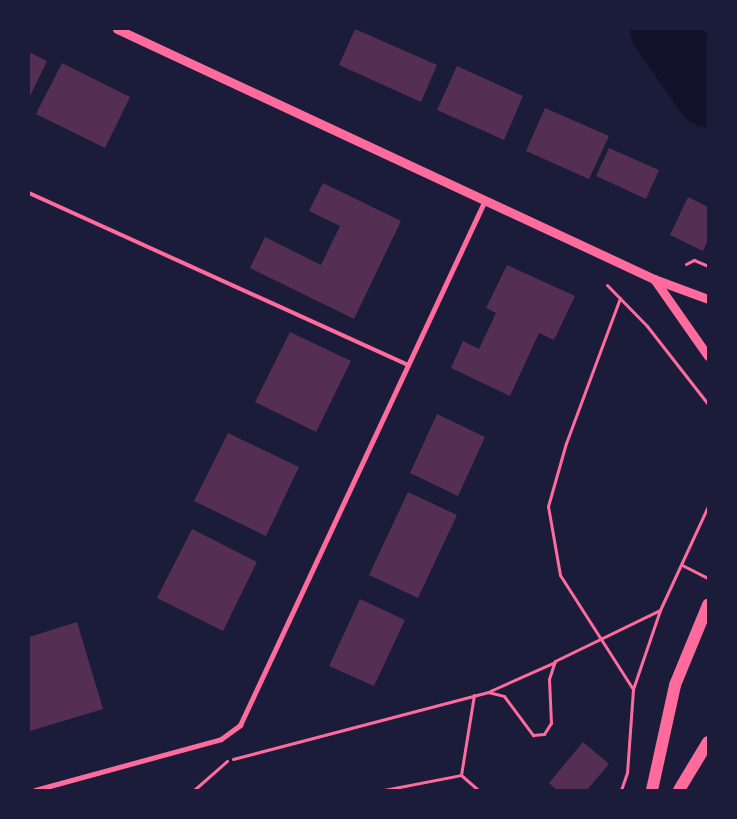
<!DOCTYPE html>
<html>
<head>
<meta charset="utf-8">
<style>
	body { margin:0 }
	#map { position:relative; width:737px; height:819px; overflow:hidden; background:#1b1b3a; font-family:Helvetica,sans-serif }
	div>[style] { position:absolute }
	.river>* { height:66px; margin:-33px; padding:0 33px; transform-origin:33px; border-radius:33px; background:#12122b }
	.building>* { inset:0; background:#542f53 }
	.path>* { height:3px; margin:-1.5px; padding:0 1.5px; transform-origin:1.5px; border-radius:1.5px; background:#ff6b9d }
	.service>* { height:4px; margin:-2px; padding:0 2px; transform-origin:2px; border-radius:2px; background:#ff6b9d }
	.minor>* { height:5px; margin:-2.5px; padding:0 2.5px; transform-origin:2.5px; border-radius:2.5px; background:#ff6b9d }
	.tertiary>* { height:9px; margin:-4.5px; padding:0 4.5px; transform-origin:4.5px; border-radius:4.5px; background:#ff6b9d }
	.primary>* { height:12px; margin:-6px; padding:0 6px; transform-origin:6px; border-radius:6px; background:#ff6b9d }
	span { translate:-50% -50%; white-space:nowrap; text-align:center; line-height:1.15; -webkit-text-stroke:4px #1b1b3a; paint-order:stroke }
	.frame { position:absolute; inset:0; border:30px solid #1b1b3a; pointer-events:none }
</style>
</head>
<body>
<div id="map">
	<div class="river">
		<div style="left:663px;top:29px;width:79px;rotate:55.3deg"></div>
	</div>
	<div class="building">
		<div style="clip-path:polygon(355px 29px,437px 65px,421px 102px,339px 65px)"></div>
		<div style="clip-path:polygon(29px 52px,47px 61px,29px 98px)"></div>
		<div style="clip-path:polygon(62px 63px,130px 97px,105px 148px,36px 114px)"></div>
		<div style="clip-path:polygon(457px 66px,523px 96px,504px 140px,437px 110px)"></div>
		<div style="clip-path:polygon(545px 108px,609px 136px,589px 179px,526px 151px)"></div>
		<div style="clip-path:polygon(609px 148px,659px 170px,646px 199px,596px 176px)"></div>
		<div style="clip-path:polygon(323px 183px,401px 221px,354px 319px,250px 268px,265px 237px,321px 265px,340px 226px,309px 211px)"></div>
		<div style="clip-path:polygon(688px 197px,708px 207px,708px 240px,703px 251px,670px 235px)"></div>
		<div style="clip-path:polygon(507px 265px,575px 296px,554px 340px,539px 333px,510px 396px,451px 368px,463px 341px,479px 349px,496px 313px,486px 308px)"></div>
		<div style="clip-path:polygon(290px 332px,351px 361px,316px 432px,255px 402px)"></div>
		<div style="clip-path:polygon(437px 414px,485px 437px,458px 496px,410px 473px)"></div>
		<div style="clip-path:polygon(228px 433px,299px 467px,266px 536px,194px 501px)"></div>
		<div style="clip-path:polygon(408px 492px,457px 515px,418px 598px,369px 575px)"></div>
		<div style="clip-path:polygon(192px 529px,257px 562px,223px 631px,157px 598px)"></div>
		<div style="clip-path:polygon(360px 599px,405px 620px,374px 686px,329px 666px)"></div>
		<div style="clip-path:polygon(77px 622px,103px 709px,30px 731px,29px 637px)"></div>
		<div style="clip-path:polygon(583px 742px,609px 764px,587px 790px,557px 790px,549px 783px)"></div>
	</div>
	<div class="path">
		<div style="left:686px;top:264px;width:9px;rotate:-27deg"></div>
		<div style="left:694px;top:260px;width:15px;rotate:23deg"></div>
		<div style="left:607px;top:285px;width:57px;rotate:45.7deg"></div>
		<div style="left:647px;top:326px;width:99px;rotate:52deg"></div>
		<div style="left:620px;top:298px;width:155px;rotate:110.4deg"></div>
		<div style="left:566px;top:443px;width:66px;rotate:105.9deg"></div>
		<div style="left:548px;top:506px;width:70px;rotate:80.1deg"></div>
		<div style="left:560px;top:575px;width:135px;rotate:57.4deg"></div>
		<div style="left:682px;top:565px;width:29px;rotate:27deg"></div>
		<div style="left:490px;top:691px;width:71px;rotate:-24deg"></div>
		<div style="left:233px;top:759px;width:264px;rotate:-14.7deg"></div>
		<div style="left:488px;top:692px;width:16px;rotate:14deg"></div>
		<div style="left:504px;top:696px;width:49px;rotate:53.4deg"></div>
		<div style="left:533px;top:735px;width:11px;rotate:-5deg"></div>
		<div style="left:544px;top:734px;width:13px;rotate:-58deg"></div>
		<div style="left:551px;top:723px;width:44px;rotate:-92.6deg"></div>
		<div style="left:549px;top:679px;width:19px;rotate:-72deg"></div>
		<div style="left:555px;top:661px;width:117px;rotate:-25.9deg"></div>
		<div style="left:660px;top:610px;width:115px;rotate:-65.2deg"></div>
		<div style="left:461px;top:775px;width:81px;rotate:-80.8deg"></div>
		<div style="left:194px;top:790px;width:44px;rotate:-41.3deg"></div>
		<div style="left:384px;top:790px;width:78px;rotate:-11deg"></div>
		<div style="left:461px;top:775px;width:23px;rotate:41deg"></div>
		<div style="left:621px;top:790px;width:18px;rotate:-71deg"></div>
		<div style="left:627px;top:773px;width:84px;rotate:-85.9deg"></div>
		<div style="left:633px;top:689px;width:83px;rotate:-71.1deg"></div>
	</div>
	<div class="service">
		<div style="left:29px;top:193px;width:416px;rotate:24.4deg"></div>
	</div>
	<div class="minor">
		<div style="left:35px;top:790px;width:193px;rotate:-15.3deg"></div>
		<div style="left:221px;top:739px;width:24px;rotate:-36deg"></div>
		<div style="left:240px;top:725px;width:579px;rotate:-64.98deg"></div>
	</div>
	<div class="tertiary">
		<div style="left:117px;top:29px;width:592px;rotate:24.96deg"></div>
		<div style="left:654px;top:279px;width:58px;rotate:20.3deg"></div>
		<div style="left:654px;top:279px;width:94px;rotate:55deg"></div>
	</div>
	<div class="primary">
		<div style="left:652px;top:790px;width:107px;rotate:-77.6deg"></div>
		<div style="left:675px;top:685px;width:87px;rotate:-67.6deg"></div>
		<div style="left:679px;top:790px;width:56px;rotate:-58.9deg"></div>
	</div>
	<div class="frame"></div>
</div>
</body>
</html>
